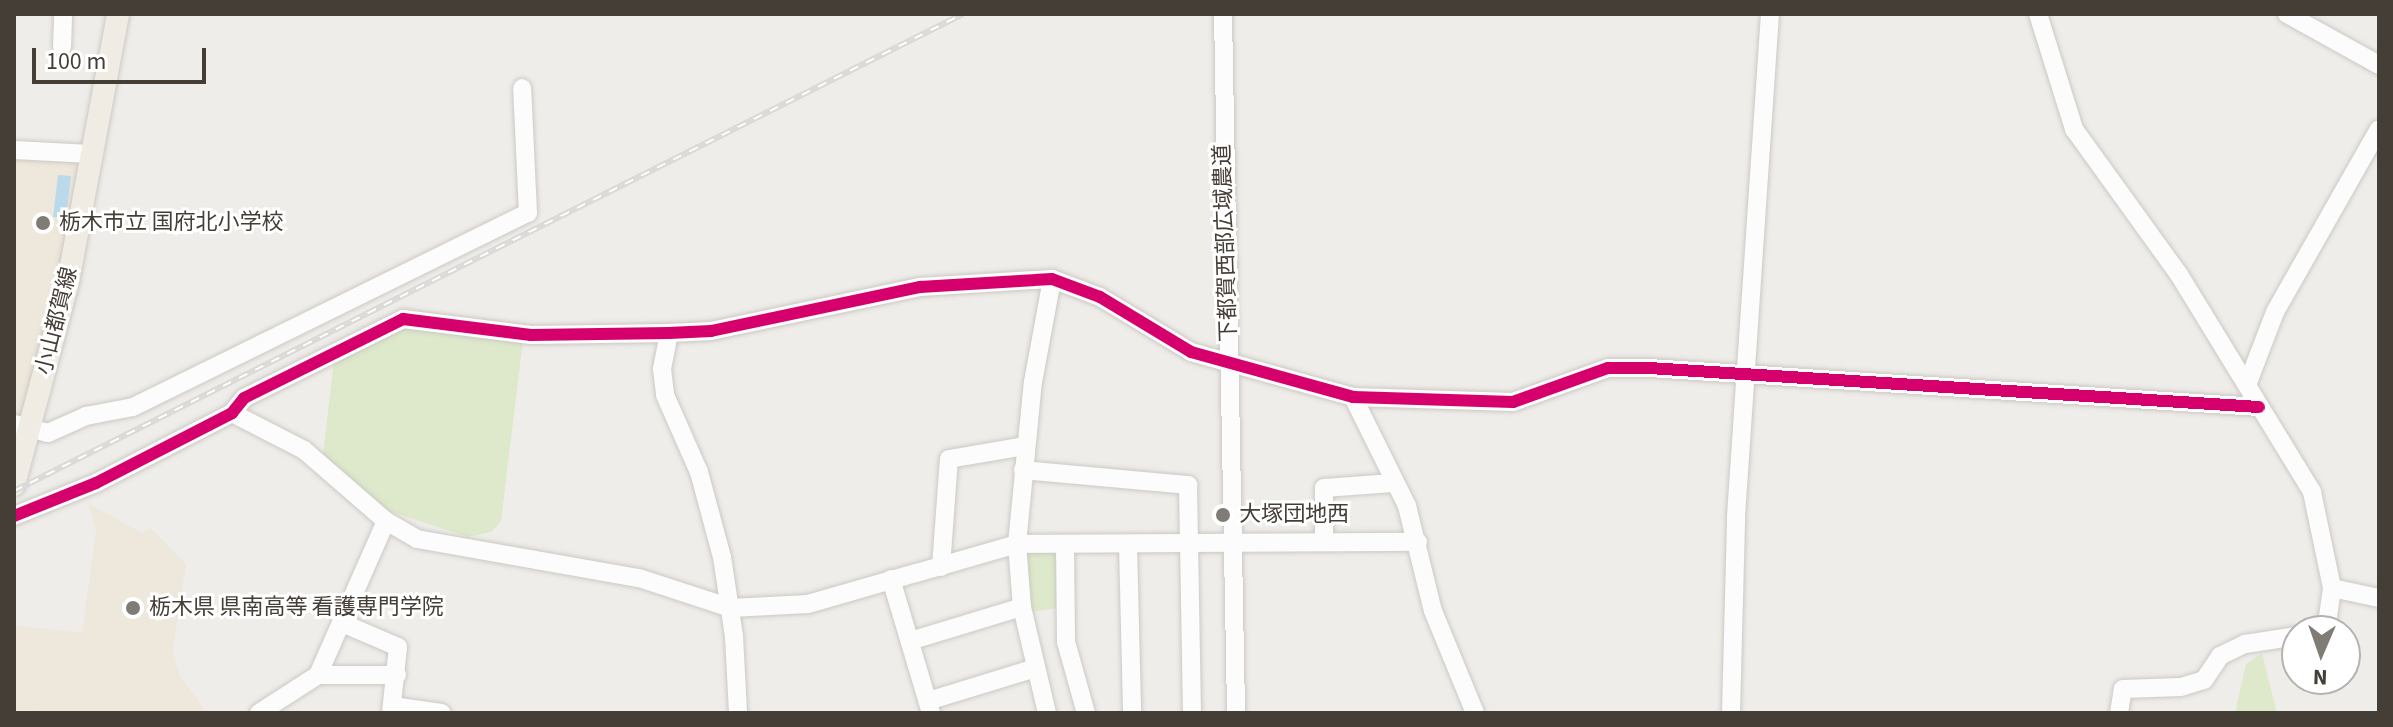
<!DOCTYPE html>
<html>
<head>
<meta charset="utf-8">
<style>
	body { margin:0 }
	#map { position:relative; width:2393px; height:727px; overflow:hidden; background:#efede9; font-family:"Source Sans 3","Noto Sans JP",sans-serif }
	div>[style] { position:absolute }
	.education>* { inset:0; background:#ede8db }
	.green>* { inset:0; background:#dde9ca }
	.water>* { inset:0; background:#badaec }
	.roads { filter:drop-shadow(0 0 2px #ccc9c5) drop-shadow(0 0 2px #ccc9c5) }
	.minor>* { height:18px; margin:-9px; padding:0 9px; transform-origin:9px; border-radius:9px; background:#fdfcfc }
	.major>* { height:22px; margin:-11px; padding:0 11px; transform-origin:11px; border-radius:11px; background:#f0ece4 }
	.rail>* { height:6px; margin-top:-3px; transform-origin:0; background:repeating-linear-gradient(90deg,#fff 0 9px,#d9d9d8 0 18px); box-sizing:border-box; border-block:2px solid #d9d9d8 }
	.cycleway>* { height:12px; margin:-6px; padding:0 6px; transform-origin:6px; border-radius:6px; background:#d6006c }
	.dots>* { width:22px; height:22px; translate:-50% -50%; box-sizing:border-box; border:4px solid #fff; border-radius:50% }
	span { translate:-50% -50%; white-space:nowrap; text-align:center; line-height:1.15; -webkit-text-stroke:6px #fff; paint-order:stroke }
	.poi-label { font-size:22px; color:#453e36 }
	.left { translate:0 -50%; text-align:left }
	.street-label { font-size:22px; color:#453e36 }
	.frame { position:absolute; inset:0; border:16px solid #453e36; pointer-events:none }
	.north { position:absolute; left:2281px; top:615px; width:80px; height:80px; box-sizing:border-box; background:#fff; border:2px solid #b5b2af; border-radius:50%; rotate:182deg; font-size:22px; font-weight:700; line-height:32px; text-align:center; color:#453e36 }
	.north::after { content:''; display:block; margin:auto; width:28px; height:36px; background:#807b75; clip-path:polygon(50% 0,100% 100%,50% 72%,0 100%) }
	.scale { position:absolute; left:32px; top:48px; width:174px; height:36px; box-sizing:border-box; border:4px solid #453e36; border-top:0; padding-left:10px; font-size:24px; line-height:28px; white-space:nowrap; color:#453e36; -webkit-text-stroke:6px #fff; paint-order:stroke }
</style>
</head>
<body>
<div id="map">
	<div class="education">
		<div style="clip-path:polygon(14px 156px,83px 158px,60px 289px,26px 420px,14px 417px)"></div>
		<div style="clip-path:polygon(88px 503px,142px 533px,150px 527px,186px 564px,173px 650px,180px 676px,207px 713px,14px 710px,14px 625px,82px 633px,96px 530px)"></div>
	</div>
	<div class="green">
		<div style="clip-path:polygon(406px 327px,523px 340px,501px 521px,491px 532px,468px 537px,380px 508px,323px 455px,334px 360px)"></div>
		<div style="clip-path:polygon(1028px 549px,1053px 550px,1059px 557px,1060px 608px,1029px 612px,1023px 554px)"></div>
		<div style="clip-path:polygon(2262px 653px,2277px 713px,2235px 713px,2246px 664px)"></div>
	</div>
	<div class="water">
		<div style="clip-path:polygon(58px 175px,71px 176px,66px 218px,53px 217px)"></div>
	</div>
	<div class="roads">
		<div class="minor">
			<div style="left:1223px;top:14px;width:699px;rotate:88.93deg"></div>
			<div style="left:2038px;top:14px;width:121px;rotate:72.6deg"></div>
			<div style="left:2074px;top:129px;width:178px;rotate:54.2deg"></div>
			<div style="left:2178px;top:273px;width:257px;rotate:58.5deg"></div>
			<div style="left:2312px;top:492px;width:98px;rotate:78.2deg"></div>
			<div style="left:2332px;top:588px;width:35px;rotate:98deg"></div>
			<div style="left:2327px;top:623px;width:14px;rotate:146deg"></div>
			<div style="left:2287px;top:14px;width:105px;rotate:29deg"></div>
			<div style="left:62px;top:47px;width:33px;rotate:-88deg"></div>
			<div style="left:14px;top:150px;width:77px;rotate:3deg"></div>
			<div style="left:669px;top:333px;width:37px;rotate:101deg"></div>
			<div style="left:662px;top:369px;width:26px;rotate:83deg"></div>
			<div style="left:665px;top:395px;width:84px;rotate:66.2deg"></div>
			<div style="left:699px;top:472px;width:88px;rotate:74.9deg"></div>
			<div style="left:722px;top:557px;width:80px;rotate:81.4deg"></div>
			<div style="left:734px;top:636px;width:77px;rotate:87deg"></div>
			<div style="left:2247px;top:385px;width:78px;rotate:-69deg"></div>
			<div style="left:2275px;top:312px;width:210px;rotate:-60.4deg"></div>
			<div style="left:1353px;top:397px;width:122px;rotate:63.6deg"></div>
			<div style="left:1407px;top:506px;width:108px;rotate:76.1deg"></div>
			<div style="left:1433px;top:611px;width:110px;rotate:67.6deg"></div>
			<div style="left:232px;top:413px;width:81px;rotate:27.2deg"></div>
			<div style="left:304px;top:450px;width:108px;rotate:40.9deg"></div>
			<div style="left:386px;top:521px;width:36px;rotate:30deg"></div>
			<div style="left:417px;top:539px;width:225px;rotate:10deg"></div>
			<div style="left:639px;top:578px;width:97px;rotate:18.1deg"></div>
			<div style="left:731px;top:608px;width:77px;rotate:-3deg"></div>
			<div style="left:808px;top:604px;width:217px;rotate:-16deg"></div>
			<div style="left:1017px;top:544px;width:401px;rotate:-0.3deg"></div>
			<div style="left:14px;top:424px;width:35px;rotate:15deg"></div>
			<div style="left:48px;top:433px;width:42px;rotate:-24.1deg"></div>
			<div style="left:86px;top:416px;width:48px;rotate:-10.8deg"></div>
			<div style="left:133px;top:407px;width:440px;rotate:-26.2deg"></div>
			<div style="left:528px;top:213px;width:125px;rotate:-92.7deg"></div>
			<div style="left:1023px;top:470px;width:166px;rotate:5.2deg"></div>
			<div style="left:1188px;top:485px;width:228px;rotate:89deg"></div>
			<div style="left:14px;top:516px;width:88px;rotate:-21.9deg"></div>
			<div style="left:96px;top:483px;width:153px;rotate:-27.2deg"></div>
			<div style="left:232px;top:413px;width:19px;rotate:-51deg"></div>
			<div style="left:244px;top:398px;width:178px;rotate:-26.4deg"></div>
			<div style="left:403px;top:319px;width:129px;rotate:7.1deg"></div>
			<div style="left:531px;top:335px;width:138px;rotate:-0.8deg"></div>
			<div style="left:669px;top:333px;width:42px;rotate:-2.7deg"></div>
			<div style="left:711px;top:331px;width:214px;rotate:-11.9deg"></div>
			<div style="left:920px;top:287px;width:132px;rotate:-3.5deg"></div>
			<div style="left:1052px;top:279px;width:51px;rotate:20.6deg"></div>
			<div style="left:1100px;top:297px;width:106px;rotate:31.1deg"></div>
			<div style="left:1191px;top:352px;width:168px;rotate:15.5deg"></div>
			<div style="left:1353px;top:397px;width:160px;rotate:1.8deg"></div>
			<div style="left:1513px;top:402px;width:101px;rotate:-19.7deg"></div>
			<div style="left:1608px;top:368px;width:41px"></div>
			<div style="left:1649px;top:368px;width:611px;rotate:3.66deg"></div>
			<div style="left:1324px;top:542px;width:54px;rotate:-90deg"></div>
			<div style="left:1324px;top:488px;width:69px;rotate:-4.1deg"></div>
			<div style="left:1065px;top:544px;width:98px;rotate:89.4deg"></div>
			<div style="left:1066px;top:642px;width:74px;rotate:74.3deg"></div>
			<div style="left:1128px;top:545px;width:168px;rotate:88.6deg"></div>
			<div style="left:941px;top:567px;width:108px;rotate:-85.8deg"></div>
			<div style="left:949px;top:459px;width:78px;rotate:-9.6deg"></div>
			<div style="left:891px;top:579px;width:140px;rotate:73.4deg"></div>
			<div style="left:2332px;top:588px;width:48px;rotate:12deg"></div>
			<div style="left:342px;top:623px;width:61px;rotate:23.2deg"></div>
			<div style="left:398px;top:647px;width:66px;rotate:96.1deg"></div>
			<div style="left:910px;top:641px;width:117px;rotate:-16.9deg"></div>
			<div style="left:318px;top:675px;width:79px"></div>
			<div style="left:928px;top:701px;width:113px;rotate:-17deg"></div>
			<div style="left:392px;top:706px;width:50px;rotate:8deg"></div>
			<div style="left:259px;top:713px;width:70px;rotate:-32.8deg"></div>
			<div style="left:318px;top:675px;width:168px;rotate:-66.2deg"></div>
			<div style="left:1047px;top:713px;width:109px;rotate:-103.3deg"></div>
			<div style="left:1022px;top:607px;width:63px;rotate:-94.5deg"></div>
			<div style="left:1017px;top:544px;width:163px;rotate:-84.4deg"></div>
			<div style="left:1033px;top:382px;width:105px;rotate:-79.5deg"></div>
			<div style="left:1731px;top:713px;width:197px;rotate:-88.5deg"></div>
			<div style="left:1736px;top:516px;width:503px;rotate:-86.13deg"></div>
			<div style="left:2119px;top:713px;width:24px;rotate:-81deg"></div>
			<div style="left:2123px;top:689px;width:58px;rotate:-2deg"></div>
			<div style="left:2181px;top:687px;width:24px;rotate:-17deg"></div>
			<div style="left:2204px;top:680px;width:29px;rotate:-56deg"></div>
			<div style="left:2220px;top:656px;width:28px;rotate:-26deg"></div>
			<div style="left:2245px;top:644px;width:53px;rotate:-8.7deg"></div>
		</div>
		<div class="major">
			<div style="left:14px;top:485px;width:210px;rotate:-75.1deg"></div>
			<div style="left:68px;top:282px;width:273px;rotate:-79.4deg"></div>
		</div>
	</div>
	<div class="rail">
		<div style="left:14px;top:491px;width:1062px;rotate:-26.69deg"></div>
	</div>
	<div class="cycleway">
		<div style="left:14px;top:516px;width:88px;rotate:-21.9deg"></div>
		<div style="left:96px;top:483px;width:153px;rotate:-27.2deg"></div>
		<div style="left:232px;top:413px;width:19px;rotate:-51deg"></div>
		<div style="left:244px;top:398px;width:178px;rotate:-26.4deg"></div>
		<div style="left:403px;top:319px;width:129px;rotate:7.1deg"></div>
		<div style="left:531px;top:335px;width:138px;rotate:-0.8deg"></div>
		<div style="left:669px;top:333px;width:42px;rotate:-2.7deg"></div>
		<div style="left:711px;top:331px;width:214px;rotate:-11.9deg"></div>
		<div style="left:920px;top:287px;width:132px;rotate:-3.5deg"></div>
		<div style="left:1052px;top:279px;width:51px;rotate:20.6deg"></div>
		<div style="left:1100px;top:297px;width:106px;rotate:31.1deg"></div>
		<div style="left:1191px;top:352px;width:168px;rotate:15.5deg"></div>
		<div style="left:1353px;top:397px;width:160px;rotate:1.8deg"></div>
		<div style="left:1513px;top:402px;width:101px;rotate:-19.7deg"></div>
		<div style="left:1608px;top:368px;width:41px"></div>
		<div style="left:1649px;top:368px;width:611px;rotate:3.66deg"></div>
	</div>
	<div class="dots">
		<div style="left:43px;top:223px;background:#807b75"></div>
		<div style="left:1223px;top:515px;background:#807b75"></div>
		<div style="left:133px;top:608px;background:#807b75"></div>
	</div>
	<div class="poi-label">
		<span class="left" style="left:59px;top:223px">栃木市立 国府北小学校</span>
		<span class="left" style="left:1239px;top:515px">大塚団地西</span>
		<span class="left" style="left:149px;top:608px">栃木県 県南高等 看護専門学院</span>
	</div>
	<div class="street-label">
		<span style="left:1226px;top:243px;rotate:-92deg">下都賀西部広域農道</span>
		<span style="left:57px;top:321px;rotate:-76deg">小山都賀線</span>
	</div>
	<div class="frame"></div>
	<div class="north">N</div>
	<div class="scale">100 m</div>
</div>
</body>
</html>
